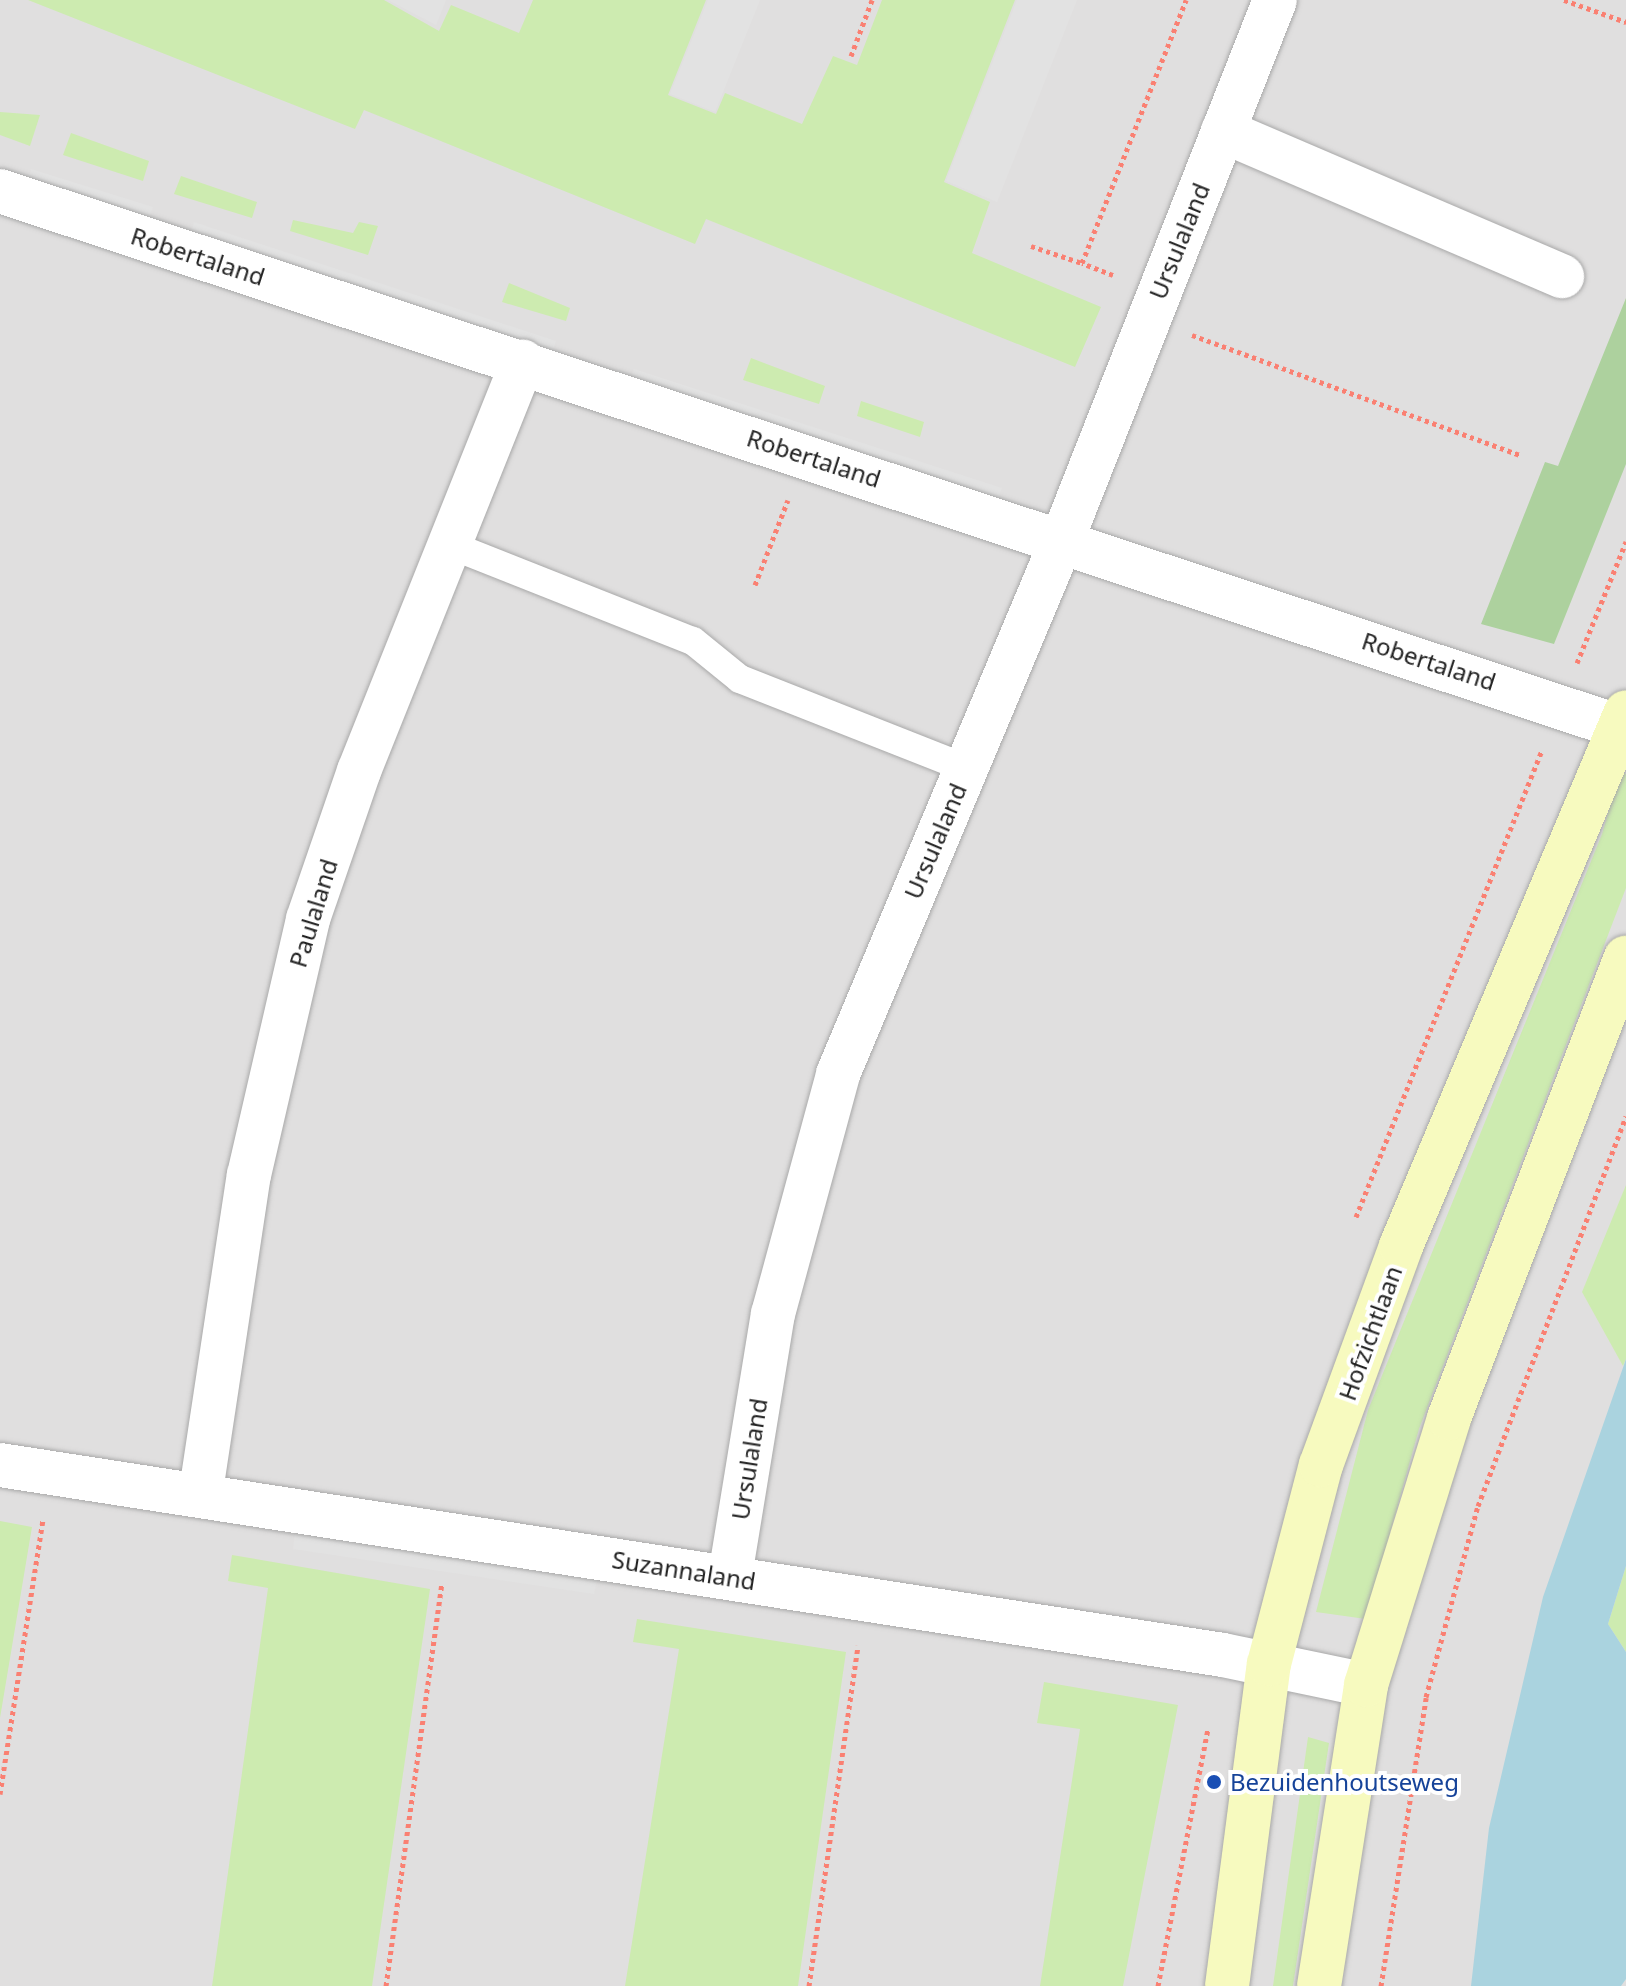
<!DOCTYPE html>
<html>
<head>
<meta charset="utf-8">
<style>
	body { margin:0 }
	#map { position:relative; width:1626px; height:1986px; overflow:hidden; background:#f2efe9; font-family:"Noto Sans",sans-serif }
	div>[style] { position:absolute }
	.residential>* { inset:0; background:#e0dfdf }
	.grass>* { inset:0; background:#cdebb0 }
	.forest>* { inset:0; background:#add19e }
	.parking>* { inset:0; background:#e2e2e2 }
	.water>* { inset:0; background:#aad3df }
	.path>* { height:5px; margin-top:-2.5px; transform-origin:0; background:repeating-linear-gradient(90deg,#fa8072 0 4px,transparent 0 8px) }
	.roads { filter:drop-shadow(0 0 2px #a9a9a9) drop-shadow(0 0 2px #a9a9a9) }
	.lane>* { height:28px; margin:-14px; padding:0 14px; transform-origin:14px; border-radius:14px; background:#fff }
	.street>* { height:44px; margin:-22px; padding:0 22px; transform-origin:22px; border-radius:22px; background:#fff }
	.secondary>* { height:44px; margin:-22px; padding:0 22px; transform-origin:22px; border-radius:22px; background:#f7fabf }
	.dots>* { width:22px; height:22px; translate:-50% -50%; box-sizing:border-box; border:4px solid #fff; border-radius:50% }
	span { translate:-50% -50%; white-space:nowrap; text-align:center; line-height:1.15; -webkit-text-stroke:8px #fff; paint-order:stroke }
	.street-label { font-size:24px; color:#222 }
	.transit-label { font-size:24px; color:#164399 }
	.left { translate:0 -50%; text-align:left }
</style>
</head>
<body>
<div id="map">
	<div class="residential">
		<div style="clip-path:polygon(0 0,1626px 0,1626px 1986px,0 1986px)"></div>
	</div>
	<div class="grass">
		<div style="clip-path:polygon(28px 0,384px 0,439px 31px,451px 5px,519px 33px,533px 0,706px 0,668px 95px,716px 114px,725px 93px,802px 124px,833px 56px,857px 65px,882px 0,1015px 0,944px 182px,990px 202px,972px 253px,1101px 307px,1075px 367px,706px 219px,695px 244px,364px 110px,355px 129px)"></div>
		<div style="clip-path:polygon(0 112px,40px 115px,30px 146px,0 135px)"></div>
		<div style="clip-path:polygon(71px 133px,149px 161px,143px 181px,63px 155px)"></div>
		<div style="clip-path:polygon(181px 176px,257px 202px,252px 218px,174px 194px)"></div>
		<div style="clip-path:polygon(293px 220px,353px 233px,359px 222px,378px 226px,368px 255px,290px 231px)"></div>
		<div style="clip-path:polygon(509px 283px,570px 308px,566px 321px,502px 302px)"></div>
		<div style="clip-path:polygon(751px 358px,825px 386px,819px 404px,743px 380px)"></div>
		<div style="clip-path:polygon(861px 401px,924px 422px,920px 437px,857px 416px)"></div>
		<div style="clip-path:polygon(1620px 771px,1626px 774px,1626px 888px,1419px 1429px,1366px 1619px,1316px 1612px,1368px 1410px,1602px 834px)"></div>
		<div style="clip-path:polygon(1626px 1185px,1626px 1359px,1623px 1366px,1582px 1292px)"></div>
		<div style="clip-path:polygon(0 1521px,32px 1527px,0 1718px)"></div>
		<div style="clip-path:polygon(232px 1555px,430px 1589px,372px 1986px,212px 1986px,268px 1588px,228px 1581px)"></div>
		<div style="clip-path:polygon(1626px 1566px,1626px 1652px,1608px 1624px)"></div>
		<div style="clip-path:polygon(637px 1619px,846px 1652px,798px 1986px,625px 1986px,679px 1649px,633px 1642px)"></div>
		<div style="clip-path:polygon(1044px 1682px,1178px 1705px,1123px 1986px,1040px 1986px,1080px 1729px,1037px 1723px)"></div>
		<div style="clip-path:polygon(1308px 1737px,1329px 1743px,1293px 1986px,1273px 1986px)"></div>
	</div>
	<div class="forest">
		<div style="clip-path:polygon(1626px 298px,1626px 464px,1554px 644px,1481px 624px,1545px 462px,1558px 466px)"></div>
	</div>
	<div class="parking">
		<div style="clip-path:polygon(388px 0,446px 0,436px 25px)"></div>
		<div style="clip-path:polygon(708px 0,760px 0,715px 112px,670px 94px)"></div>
		<div style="clip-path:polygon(1017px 0,1077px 0,997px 202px,946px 181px)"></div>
		<div style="clip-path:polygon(31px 169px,153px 207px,149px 219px,28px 181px)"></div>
		<div style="clip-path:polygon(194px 222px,556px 341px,552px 352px,190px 234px)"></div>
		<div style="clip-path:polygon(634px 369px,1002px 488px,998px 499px,630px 381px)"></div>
		<div style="clip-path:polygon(295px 1534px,597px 1579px,594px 1594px,293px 1549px)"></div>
	</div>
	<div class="water">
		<div style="clip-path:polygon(1626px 1359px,1626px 1566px,1608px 1624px,1626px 1652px,1626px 1979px,1621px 1986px,1471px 1986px,1489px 1828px,1543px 1597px)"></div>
	</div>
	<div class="path">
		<div style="left:1564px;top:0;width:66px;rotate:19.5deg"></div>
		<div style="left:851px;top:56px;width:60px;rotate:-69.4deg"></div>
		<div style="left:1031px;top:246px;width:54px;rotate:18.4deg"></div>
		<div style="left:1113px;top:275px;width:33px;rotate:-159deg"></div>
		<div style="left:1082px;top:263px;width:283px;rotate:-68.4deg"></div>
		<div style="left:1192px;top:335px;width:351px;rotate:20.1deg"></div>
		<div style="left:755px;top:585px;width:91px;rotate:-68.8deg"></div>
		<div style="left:1577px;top:663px;width:131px;rotate:-68deg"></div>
		<div style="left:1356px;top:1217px;width:503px;rotate:-68.28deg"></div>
		<div style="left:0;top:1794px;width:279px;rotate:-81.1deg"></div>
		<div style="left:386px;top:1986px;width:407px;rotate:-82.1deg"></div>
		<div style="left:809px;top:1986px;width:344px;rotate:-81.8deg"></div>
		<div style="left:1158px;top:1986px;width:262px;rotate:-79deg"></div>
		<div style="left:1381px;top:1986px;width:292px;rotate:-81.1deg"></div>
		<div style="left:1426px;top:1697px;width:198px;rotate:-74.8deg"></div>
		<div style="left:1478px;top:1506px;width:417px;rotate:-69.2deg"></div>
	</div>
	<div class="roads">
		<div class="lane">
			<div style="left:450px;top:545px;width:261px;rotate:21.6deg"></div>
			<div style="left:693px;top:641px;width:60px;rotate:39deg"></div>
			<div style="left:740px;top:679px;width:243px;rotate:21.5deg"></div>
		</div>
		<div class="street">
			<div style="left:1223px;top:131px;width:369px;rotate:23.2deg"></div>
			<div style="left:0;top:191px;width:1713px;rotate:18.31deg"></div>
			<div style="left:0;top:1465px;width:1238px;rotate:8.83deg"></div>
			<div style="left:1223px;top:1655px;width:146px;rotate:11.8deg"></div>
			<div style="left:201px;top:1491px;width:320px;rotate:-81.4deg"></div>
			<div style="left:249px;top:1175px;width:263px;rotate:-77deg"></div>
			<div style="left:308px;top:919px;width:157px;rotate:-71deg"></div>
			<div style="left:359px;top:771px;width:441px;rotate:-68.2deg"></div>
			<div style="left:730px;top:1576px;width:266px;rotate:-80.7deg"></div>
			<div style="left:773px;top:1314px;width:249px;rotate:-74.8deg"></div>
			<div style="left:838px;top:1074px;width:579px;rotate:-67.24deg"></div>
			<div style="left:1062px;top:540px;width:580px;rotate:-68.47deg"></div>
		</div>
		<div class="secondary">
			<div style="left:1227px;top:1986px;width:325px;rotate:-82.6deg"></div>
			<div style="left:1269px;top:1664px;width:206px;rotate:-75.4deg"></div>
			<div style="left:1321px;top:1465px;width:233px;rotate:-69.9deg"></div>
			<div style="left:1401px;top:1246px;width:579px;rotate:-67.15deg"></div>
			<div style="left:1319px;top:1986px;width:305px;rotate:-81.1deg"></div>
			<div style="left:1366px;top:1685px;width:280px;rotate:-72.7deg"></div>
			<div style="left:1449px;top:1418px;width:493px;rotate:-69deg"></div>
		</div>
	</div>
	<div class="dots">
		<div style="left:1214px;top:1782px;background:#1a4fb4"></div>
	</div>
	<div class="street-label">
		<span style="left:1179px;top:241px;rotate:-68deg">Ursulaland</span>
		<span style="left:198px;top:256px;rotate:18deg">Robertaland</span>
		<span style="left:814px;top:458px;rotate:18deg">Robertaland</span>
		<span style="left:1429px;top:661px;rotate:18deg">Robertaland</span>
		<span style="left:935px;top:841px;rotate:-67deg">Ursulaland</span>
		<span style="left:313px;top:913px;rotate:-73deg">Paulaland</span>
		<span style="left:1370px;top:1333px;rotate:-70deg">Hofzichtlaan</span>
		<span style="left:749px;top:1459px;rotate:-81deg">Ursulaland</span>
		<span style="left:684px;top:1570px;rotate:9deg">Suzannaland</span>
	</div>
	<div class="transit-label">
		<span class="left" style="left:1230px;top:1782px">Bezuidenhoutseweg</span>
	</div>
</div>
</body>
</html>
